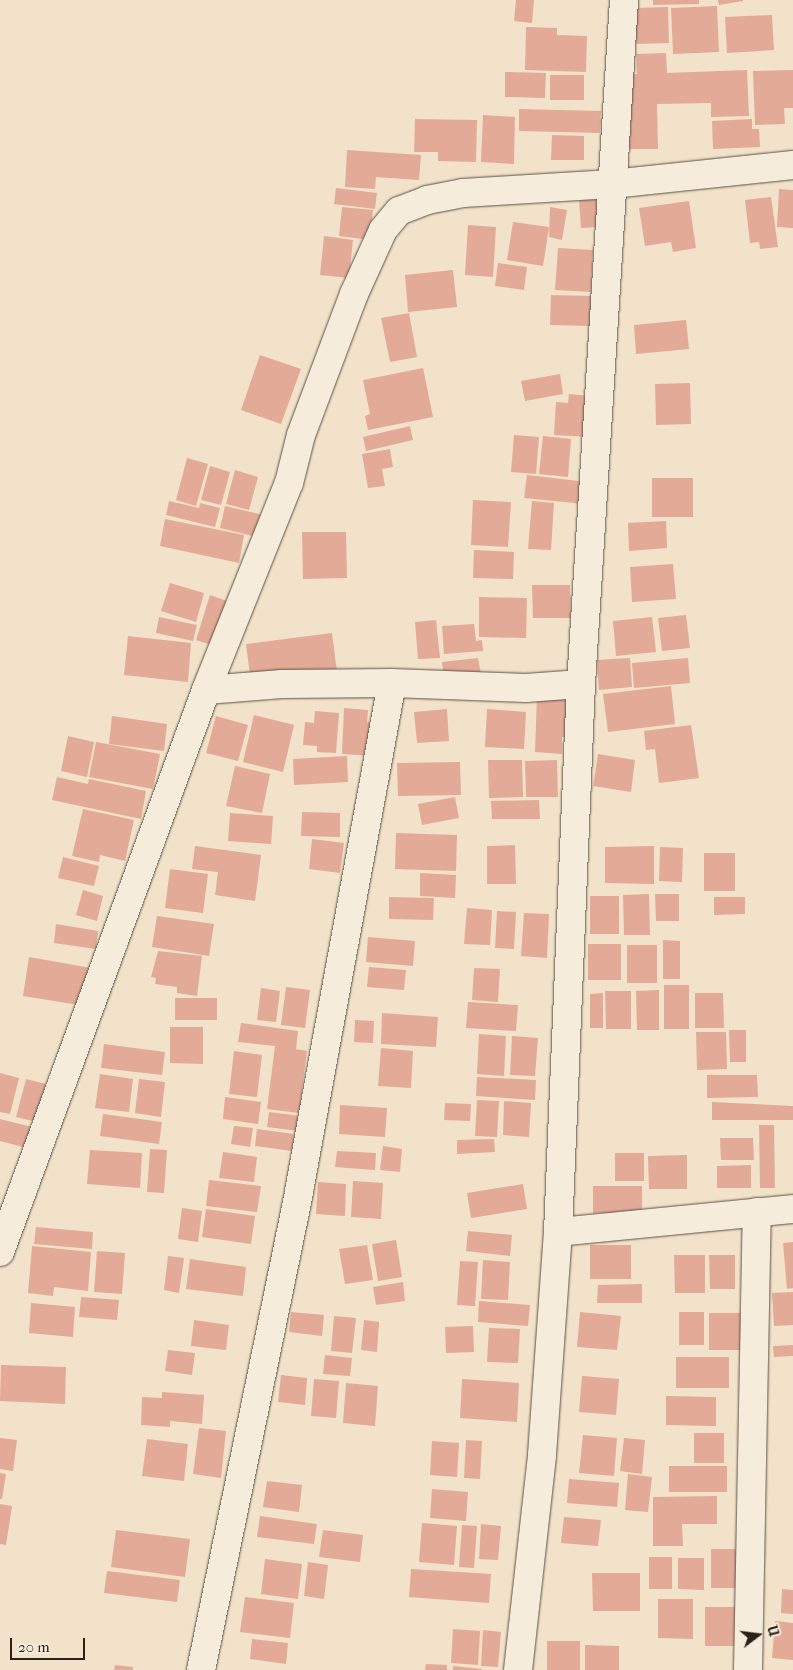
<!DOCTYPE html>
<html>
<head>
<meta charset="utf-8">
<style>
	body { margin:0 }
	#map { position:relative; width:793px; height:1670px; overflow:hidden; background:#f1e2c9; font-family:"IM FELL French Canon",serif }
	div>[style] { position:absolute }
	.building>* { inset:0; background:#e4aa98 }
	.roads { filter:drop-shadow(0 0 1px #5d5146) drop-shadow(0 0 1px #5d5146) }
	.minor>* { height:28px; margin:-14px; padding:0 14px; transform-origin:14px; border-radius:14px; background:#f6ecdc }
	span { translate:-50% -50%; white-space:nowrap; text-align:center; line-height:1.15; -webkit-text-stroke:5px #f6ecdc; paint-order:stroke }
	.north { position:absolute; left:733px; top:1610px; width:50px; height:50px; -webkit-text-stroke:4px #f6ecdc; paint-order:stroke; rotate:75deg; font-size:14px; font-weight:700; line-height:20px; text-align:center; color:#2c211a }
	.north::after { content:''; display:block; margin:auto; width:18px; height:22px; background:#2c211a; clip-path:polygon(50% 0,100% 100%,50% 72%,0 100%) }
	.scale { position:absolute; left:10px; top:1638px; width:75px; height:22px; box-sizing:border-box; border:2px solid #2c211a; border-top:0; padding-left:6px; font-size:15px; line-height:18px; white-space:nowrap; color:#2c211a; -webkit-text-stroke:4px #f6ecdc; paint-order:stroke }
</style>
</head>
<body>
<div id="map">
	<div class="building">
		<div style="clip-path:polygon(516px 0,534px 0,532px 23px,514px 21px)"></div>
		<div style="clip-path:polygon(653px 0,699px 0,699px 4px,653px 5px)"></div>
		<div style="clip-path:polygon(718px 0,743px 0,743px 1px,719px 5px)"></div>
		<div style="clip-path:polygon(717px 6px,719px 52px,673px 54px,671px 8px)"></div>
		<div style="clip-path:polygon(668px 7px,669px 43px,636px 44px,635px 8px)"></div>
		<div style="clip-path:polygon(772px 15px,774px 50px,727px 53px,725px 17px)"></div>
		<div style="clip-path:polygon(526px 27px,557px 28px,557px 35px,587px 36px,586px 72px,525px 70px)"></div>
		<div style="clip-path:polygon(666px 53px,667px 73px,747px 70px,749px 116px,711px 117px,711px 103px,657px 104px,658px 149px,629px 149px,627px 74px,637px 74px,636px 54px)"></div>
		<div style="clip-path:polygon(793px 70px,793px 108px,784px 108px,785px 124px,755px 125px,753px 71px)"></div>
		<div style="clip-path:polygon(505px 72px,546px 73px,545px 98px,505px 97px)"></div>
		<div style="clip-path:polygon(550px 75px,584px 75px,584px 100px,550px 100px)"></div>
		<div style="clip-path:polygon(519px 109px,601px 111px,600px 133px,519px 131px)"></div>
		<div style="clip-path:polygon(483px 115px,515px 117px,514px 164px,481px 162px)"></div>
		<div style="clip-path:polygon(415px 119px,477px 120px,476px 162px,438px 161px,438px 152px,414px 152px)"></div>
		<div style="clip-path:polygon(752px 119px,752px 129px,759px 129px,760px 147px,713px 149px,712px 121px)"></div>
		<div style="clip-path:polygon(552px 135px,584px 136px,584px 160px,551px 160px)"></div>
		<div style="clip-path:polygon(347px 150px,421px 155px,419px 180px,376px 177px,375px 189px,345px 187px)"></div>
		<div style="clip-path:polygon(336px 188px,377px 193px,375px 209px,334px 204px)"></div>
		<div style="clip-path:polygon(779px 189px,793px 190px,793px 228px,777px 227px)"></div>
		<div style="clip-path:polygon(771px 197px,778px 247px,760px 249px,759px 242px,750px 243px,745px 200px)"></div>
		<div style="clip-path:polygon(599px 198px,601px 227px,581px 228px,579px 200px)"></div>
		<div style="clip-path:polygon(689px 201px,696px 248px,673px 252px,671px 242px,645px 246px,639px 208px)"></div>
		<div style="clip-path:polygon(342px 207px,373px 210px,370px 240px,339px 236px)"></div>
		<div style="clip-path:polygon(550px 207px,567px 210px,562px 240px,549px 237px)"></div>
		<div style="clip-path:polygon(513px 222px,549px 227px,543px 266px,507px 260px)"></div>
		<div style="clip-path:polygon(468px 225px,496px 227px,493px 277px,465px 275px)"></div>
		<div style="clip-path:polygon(324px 236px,353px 240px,349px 278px,320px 275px)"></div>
		<div style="clip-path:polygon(558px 248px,593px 250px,591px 292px,555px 290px)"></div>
		<div style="clip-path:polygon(498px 263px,527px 267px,524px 290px,495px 286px)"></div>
		<div style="clip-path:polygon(453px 270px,457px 307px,408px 312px,405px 275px)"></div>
		<div style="clip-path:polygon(551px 295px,593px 296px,592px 326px,550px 325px)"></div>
		<div style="clip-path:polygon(409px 313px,417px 357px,390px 362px,381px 318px)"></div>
		<div style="clip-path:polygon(686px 320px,689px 349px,636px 354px,634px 325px)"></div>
		<div style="clip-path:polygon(260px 355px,301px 369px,281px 424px,241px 410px)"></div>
		<div style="clip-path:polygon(423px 368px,433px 417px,368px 430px,365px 416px,370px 414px,363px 380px)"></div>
		<div style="clip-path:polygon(560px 374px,563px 394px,525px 401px,521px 381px)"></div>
		<div style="clip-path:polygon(690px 383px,691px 424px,656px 425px,655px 384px)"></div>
		<div style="clip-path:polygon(569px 394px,591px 396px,589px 437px,554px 435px,556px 402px,568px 403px)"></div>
		<div style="clip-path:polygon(410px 426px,413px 440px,366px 451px,363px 437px)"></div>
		<div style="clip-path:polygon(514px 435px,539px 437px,536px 474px,511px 472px)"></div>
		<div style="clip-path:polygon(543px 436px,571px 439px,568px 477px,539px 474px)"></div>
		<div style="clip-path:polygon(390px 449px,393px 467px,382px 469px,385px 486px,368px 488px,362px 454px)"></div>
		<div style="clip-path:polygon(187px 458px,208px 464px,196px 506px,176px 500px)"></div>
		<div style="clip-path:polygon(210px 466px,230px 472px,221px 505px,201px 500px)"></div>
		<div style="clip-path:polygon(235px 470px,258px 477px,249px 510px,226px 504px)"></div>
		<div style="clip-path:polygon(527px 475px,587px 482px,584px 504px,524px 498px)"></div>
		<div style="clip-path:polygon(652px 478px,693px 478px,693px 517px,652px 517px)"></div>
		<div style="clip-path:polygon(473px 500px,511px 502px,508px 547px,471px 545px)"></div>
		<div style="clip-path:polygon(169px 501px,199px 508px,200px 503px,220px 508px,215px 527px,166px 515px)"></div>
		<div style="clip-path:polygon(532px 501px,554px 503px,551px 550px,528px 549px)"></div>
		<div style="clip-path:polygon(225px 506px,263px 515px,257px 537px,220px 528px)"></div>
		<div style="clip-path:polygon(165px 519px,244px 535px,239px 563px,160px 546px)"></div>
		<div style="clip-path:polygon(666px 521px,667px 548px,629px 551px,628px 523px)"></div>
		<div style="clip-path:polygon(302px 532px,346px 532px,347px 578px,303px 579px)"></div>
		<div style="clip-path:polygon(474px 550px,514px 552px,513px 579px,473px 578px)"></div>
		<div style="clip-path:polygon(673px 564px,676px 599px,632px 602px,630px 567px)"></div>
		<div style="clip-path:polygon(170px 583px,204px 593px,196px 622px,161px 611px)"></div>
		<div style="clip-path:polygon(532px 585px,570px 585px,571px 618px,533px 618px)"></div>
		<div style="clip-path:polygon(210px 595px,233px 603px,218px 647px,196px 640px)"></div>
		<div style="clip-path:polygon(479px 597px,527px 598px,526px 638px,479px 637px)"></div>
		<div style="clip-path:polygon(686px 615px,690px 648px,662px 651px,658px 618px)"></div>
		<div style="clip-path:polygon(159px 617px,197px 625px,193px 641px,156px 633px)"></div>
		<div style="clip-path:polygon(652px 617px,656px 652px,616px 656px,613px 621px)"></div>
		<div style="clip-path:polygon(436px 620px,440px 658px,418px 659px,415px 622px)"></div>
		<div style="clip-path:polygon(474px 624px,476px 641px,482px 640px,483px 651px,444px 654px,442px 626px)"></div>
		<div style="clip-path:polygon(332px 633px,337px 672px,251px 683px,246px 644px)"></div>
		<div style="clip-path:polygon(128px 636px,191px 643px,188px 682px,124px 675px)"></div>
		<div style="clip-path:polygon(478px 658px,481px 675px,444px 679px,442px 662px)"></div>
		<div style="clip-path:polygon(630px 658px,632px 687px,599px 690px,597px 660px)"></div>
		<div style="clip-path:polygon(688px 658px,690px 683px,634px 688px,632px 663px)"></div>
		<div style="clip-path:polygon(671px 686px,675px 724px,608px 732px,603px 694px)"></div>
		<div style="clip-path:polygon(537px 695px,572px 697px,571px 737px,562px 737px,562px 754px,535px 752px)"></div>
		<div style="clip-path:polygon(344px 708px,368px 710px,367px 722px,374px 723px,373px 756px,342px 754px)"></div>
		<div style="clip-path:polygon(447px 709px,449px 741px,417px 743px,414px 712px)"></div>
		<div style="clip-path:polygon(487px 709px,526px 712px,524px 749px,485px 747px)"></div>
		<div style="clip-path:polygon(315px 711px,339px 713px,336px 753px,317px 752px,317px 746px,303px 745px,305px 722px,314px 723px)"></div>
		<div style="clip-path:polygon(254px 715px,294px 725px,283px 772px,243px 762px)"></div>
		<div style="clip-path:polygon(112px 716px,167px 724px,164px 751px,109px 744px)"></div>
		<div style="clip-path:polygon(216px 716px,248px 725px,238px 761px,206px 753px)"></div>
		<div style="clip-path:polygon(691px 725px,699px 778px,659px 783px,655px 749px,646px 750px,644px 731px)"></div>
		<div style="clip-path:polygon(68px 736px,94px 742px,87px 777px,61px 771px)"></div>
		<div style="clip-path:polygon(96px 742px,160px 754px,153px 789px,89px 777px)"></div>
		<div style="clip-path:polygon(598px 754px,635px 760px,631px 792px,593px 786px)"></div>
		<div style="clip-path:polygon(347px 756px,348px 782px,294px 785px,293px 759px)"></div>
		<div style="clip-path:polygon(488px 760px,522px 760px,523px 797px,489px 798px)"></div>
		<div style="clip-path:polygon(557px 760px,558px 797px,526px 797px,525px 761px)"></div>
		<div style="clip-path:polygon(460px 762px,461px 795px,398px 796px,397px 763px)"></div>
		<div style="clip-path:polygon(235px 766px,270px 774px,262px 813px,226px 806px)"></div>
		<div style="clip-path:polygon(57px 777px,88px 784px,89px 779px,146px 791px,141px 819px,52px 800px)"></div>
		<div style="clip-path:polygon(455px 797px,459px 818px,422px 825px,418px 804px)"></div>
		<div style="clip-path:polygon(539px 800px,540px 819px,492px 819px,491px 801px)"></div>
		<div style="clip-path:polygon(83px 809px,134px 820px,125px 861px,100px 855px,99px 862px,72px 856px)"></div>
		<div style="clip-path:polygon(302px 812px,340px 813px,340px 837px,301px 836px)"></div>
		<div style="clip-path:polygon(230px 813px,273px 816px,271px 844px,228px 841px)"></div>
		<div style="clip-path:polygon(396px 833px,457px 835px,456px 871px,395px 869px)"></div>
		<div style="clip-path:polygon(312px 839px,344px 843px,340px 873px,309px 869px)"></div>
		<div style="clip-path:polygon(515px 845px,516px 884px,487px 884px,487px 846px)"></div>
		<div style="clip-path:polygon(195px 846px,261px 855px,255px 901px,215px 895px,218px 872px,192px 869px)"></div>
		<div style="clip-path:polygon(654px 846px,654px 884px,605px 883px,605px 847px)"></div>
		<div style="clip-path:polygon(660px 847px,683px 848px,682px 882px,659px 881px)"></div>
		<div style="clip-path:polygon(704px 853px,735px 853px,735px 891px,704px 891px)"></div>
		<div style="clip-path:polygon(63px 857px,99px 866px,94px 886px,58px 878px)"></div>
		<div style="clip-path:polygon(170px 869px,208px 874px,203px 913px,165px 908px)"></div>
		<div style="clip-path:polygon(420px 873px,456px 875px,455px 898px,420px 896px)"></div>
		<div style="clip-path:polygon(83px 890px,103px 896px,97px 921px,76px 915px)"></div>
		<div style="clip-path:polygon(649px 894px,650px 935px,624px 935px,623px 895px)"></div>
		<div style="clip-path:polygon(655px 894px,679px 894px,679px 921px,656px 921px)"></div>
		<div style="clip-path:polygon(590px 896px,619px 896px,619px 934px,590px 934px)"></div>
		<div style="clip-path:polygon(389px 897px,434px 898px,433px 920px,389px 919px)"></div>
		<div style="clip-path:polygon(714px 897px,745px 897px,745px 914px,714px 915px)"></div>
		<div style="clip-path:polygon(467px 908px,492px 910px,490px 945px,464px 944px)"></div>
		<div style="clip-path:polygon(497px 911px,516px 912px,514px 949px,495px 948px)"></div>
		<div style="clip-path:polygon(524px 913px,549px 914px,547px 958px,521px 956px)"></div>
		<div style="clip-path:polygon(157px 916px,214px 924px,209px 956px,152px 947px)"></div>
		<div style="clip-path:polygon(56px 924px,98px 931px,96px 949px,54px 943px)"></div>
		<div style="clip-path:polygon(368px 937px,415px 941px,413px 966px,366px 962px)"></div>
		<div style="clip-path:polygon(663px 940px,680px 941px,680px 979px,663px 979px)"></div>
		<div style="clip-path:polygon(588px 944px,621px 944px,621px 980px,588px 980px)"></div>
		<div style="clip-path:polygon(627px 945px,657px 945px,657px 983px,627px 983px)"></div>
		<div style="clip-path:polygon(158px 951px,202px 956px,197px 996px,177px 993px,177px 987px,155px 984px,156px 978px,151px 977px)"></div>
		<div style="clip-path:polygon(29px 957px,91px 968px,85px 1006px,23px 996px)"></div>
		<div style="clip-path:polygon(369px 967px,406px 970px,404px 990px,367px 987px)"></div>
		<div style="clip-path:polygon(474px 968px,500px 969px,498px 1002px,472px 1000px)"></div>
		<div style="clip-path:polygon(664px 985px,689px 985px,689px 1029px,664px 1029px)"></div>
		<div style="clip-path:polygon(286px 987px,310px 990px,305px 1028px,281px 1025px)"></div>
		<div style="clip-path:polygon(261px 988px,280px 991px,276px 1022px,257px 1020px)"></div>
		<div style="clip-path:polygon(659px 990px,659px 1030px,637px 1030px,636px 991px)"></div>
		<div style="clip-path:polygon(605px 991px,631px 991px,631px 1029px,606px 1029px)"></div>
		<div style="clip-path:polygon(603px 993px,603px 1028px,590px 1028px,590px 994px)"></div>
		<div style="clip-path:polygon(695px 993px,723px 993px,724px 1028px,695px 1028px)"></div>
		<div style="clip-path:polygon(175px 998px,217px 998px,217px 1020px,175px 1020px)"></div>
		<div style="clip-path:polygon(468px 1002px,518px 1005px,516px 1031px,466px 1028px)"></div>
		<div style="clip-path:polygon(382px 1013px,438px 1017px,436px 1047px,381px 1044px)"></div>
		<div style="clip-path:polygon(355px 1020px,374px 1021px,373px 1043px,354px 1042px)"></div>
		<div style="clip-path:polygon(241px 1023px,298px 1031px,296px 1049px,307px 1051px,299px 1113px,267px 1109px,275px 1046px,238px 1042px)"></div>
		<div style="clip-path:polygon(170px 1027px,203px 1027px,203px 1064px,170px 1063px)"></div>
		<div style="clip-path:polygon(729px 1030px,746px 1030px,746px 1062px,730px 1062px)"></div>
		<div style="clip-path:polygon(696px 1032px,726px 1032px,727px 1069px,697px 1070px)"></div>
		<div style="clip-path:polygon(479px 1034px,506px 1036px,504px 1076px,477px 1074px)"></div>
		<div style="clip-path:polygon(512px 1036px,538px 1038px,535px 1076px,510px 1075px)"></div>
		<div style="clip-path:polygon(104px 1044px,165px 1052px,162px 1075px,101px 1068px)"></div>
		<div style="clip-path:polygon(381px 1048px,413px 1051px,411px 1088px,378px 1086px)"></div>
		<div style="clip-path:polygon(234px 1051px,262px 1055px,257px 1097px,229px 1094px)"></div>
		<div style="clip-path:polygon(0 1073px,19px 1078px,10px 1114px,0 1112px)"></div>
		<div style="clip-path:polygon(100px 1074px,133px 1079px,129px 1112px,95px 1108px)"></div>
		<div style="clip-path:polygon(707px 1075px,757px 1075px,758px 1097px,707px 1098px)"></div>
		<div style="clip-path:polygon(477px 1077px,536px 1080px,535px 1100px,476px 1096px)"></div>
		<div style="clip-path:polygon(26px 1079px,46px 1084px,37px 1122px,16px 1117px)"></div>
		<div style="clip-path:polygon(139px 1079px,165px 1082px,161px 1117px,135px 1113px)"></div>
		<div style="clip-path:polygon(225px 1097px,261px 1102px,258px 1124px,223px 1119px)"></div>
		<div style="clip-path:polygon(477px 1100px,499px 1101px,497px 1137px,475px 1136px)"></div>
		<div style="clip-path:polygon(504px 1101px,531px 1103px,529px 1137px,503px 1135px)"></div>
		<div style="clip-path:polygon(712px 1102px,793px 1106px,793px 1120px,712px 1120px)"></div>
		<div style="clip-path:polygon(445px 1103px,471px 1104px,470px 1121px,444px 1120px)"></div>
		<div style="clip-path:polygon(340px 1105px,387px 1108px,385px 1137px,339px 1134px)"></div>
		<div style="clip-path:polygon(269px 1112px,300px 1116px,298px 1131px,267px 1127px)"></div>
		<div style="clip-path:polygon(103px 1114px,162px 1122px,159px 1144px,100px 1136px)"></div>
		<div style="clip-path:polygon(0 1119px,32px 1127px,27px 1148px,0 1141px)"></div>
		<div style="clip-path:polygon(759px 1125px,774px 1125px,775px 1188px,760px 1188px)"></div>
		<div style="clip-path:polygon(234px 1126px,253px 1128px,250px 1147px,231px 1144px)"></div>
		<div style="clip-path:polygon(257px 1129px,294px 1134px,292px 1151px,255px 1146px)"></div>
		<div style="clip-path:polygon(720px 1138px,753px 1138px,754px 1160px,721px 1160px)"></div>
		<div style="clip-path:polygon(494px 1139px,495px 1152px,457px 1154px,457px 1140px)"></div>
		<div style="clip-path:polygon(383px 1146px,402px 1149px,400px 1172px,380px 1170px)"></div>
		<div style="clip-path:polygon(150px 1149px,167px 1150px,164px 1193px,147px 1192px)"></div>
		<div style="clip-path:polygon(90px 1150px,142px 1153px,140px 1188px,87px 1184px)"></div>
		<div style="clip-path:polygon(337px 1151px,376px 1153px,375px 1170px,335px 1167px)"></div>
		<div style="clip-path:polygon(223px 1152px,257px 1157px,254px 1182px,219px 1178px)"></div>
		<div style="clip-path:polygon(615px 1153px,644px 1153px,644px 1181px,615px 1181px)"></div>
		<div style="clip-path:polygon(687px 1155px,687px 1189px,649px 1189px,648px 1156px)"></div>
		<div style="clip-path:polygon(751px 1165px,751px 1188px,717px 1188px,717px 1166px)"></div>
		<div style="clip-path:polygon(209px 1180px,261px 1186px,257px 1212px,206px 1206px)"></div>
		<div style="clip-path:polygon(353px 1181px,383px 1183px,381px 1219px,351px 1217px)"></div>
		<div style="clip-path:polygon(318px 1182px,346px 1184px,345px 1216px,316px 1214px)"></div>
		<div style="clip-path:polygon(523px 1184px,527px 1209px,471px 1218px,467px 1193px)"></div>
		<div style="clip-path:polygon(593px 1186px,642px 1186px,642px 1213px,593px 1213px)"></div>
		<div style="clip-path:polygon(182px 1208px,202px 1211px,198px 1242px,178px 1239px)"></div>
		<div style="clip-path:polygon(206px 1209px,255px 1216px,251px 1244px,202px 1237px)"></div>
		<div style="clip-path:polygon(36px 1227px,93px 1232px,92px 1249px,34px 1244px)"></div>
		<div style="clip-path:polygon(468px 1231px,512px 1235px,510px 1256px,466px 1251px)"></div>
		<div style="clip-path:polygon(396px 1240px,402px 1277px,378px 1281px,372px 1244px)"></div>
		<div style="clip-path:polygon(793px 1242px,793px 1288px,787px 1289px,783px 1243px)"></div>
		<div style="clip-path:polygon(367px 1245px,373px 1280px,345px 1284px,339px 1249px)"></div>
		<div style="clip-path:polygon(590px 1245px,631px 1245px,631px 1279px,590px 1279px)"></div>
		<div style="clip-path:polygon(32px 1246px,91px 1252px,88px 1291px,54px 1287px,53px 1296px,28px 1293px)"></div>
		<div style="clip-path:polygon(97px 1251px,125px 1253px,122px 1294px,94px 1292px)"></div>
		<div style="clip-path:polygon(674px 1255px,705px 1255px,705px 1293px,675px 1293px)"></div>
		<div style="clip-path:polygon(709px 1255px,735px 1255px,735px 1289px,710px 1289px)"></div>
		<div style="clip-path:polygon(168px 1256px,184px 1258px,179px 1293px,164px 1290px)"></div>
		<div style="clip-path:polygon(190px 1259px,246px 1267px,243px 1296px,186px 1289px)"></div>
		<div style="clip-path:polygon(483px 1260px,510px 1262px,508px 1300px,481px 1299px)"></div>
		<div style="clip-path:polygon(460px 1261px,478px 1262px,475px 1306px,457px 1305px)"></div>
		<div style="clip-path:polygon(403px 1282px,405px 1301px,376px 1305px,373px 1287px)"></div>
		<div style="clip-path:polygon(642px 1284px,642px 1303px,597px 1303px,598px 1285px)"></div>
		<div style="clip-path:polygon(793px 1292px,793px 1325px,774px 1326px,772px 1293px)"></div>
		<div style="clip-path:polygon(81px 1297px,119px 1300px,117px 1320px,79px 1317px)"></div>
		<div style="clip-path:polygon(479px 1301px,530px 1305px,528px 1326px,478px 1322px)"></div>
		<div style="clip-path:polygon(31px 1303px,75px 1307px,73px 1337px,29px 1333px)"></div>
		<div style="clip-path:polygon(291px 1312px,324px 1315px,322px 1336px,289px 1332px)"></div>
		<div style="clip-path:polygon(580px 1312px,621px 1316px,617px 1350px,577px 1347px)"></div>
		<div style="clip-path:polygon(679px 1312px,704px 1312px,704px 1345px,679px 1345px)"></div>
		<div style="clip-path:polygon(709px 1313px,743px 1313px,743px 1350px,709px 1350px)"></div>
		<div style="clip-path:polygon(334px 1316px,356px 1318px,352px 1353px,331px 1351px)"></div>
		<div style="clip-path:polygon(194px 1320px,229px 1325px,226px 1350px,191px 1346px)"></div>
		<div style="clip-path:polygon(364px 1320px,379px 1322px,377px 1352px,361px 1350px)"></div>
		<div style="clip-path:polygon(473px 1326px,474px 1352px,446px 1353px,445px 1327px)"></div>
		<div style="clip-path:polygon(489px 1328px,520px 1329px,518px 1363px,487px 1362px)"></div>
		<div style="clip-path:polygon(793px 1345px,793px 1356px,774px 1357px,773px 1346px)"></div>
		<div style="clip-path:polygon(168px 1350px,195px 1353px,192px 1375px,165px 1371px)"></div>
		<div style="clip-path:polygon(325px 1355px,352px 1358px,350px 1376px,323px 1374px)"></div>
		<div style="clip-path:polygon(676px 1357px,729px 1357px,729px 1388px,676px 1388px)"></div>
		<div style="clip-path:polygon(1px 1365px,66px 1367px,65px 1404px,0 1401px)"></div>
		<div style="clip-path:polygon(281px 1375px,307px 1378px,305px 1405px,278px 1402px)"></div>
		<div style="clip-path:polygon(582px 1376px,619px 1379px,616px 1415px,579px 1412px)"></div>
		<div style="clip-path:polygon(314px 1379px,339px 1381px,336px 1418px,311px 1416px)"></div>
		<div style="clip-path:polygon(462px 1379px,519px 1383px,517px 1422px,460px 1418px)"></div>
		<div style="clip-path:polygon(346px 1383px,378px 1386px,375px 1426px,343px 1423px)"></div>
		<div style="clip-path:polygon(162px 1392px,204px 1395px,202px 1424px,170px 1421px,170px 1427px,141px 1425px,142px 1397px,162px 1398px)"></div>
		<div style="clip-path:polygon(666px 1396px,716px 1397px,716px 1426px,666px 1425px)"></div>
		<div style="clip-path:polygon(199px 1428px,226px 1431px,221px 1478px,193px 1474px)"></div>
		<div style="clip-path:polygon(694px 1433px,724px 1433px,724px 1463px,694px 1463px)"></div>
		<div style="clip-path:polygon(583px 1435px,617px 1438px,614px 1476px,579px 1473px)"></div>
		<div style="clip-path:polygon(0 1438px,17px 1440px,13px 1471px,0 1469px)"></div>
		<div style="clip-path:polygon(624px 1438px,645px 1440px,642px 1474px,620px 1471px)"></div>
		<div style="clip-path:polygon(147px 1439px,188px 1444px,184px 1481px,142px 1476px)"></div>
		<div style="clip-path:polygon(466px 1440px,482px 1441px,480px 1479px,464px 1478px)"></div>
		<div style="clip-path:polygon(432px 1441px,459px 1443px,457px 1477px,430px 1475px)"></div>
		<div style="clip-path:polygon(669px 1466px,727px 1466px,727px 1492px,669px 1492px)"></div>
		<div style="clip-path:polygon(0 1473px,6px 1474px,2px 1499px,0 1499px)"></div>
		<div style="clip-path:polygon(628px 1474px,652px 1477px,648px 1512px,625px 1510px)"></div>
		<div style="clip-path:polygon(569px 1479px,619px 1483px,617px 1507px,567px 1503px)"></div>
		<div style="clip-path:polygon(267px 1481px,302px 1485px,299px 1512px,263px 1507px)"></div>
		<div style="clip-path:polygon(432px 1489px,468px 1492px,466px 1521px,430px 1518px)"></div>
		<div style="clip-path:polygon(717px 1496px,717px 1524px,682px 1524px,683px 1546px,653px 1546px,653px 1497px)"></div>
		<div style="clip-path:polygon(0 1504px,12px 1506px,6px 1545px,0 1544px)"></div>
		<div style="clip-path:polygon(260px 1516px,317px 1524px,314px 1544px,257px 1537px)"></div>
		<div style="clip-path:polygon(564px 1517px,601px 1520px,598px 1546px,561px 1543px)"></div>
		<div style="clip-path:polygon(422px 1523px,457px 1526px,454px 1565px,419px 1562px)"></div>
		<div style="clip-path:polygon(481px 1524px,501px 1526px,498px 1560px,479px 1559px)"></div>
		<div style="clip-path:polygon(462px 1525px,477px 1526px,474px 1568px,459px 1567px)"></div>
		<div style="clip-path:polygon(116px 1530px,190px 1539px,185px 1577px,111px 1567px)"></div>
		<div style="clip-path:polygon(323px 1530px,363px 1535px,360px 1562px,319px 1557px)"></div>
		<div style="clip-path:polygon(711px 1549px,741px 1549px,742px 1588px,711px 1588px)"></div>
		<div style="clip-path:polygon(649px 1557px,672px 1557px,672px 1589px,649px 1589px)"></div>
		<div style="clip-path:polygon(678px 1558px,704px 1558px,704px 1590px,678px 1589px)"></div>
		<div style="clip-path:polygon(265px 1559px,302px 1564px,298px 1599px,261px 1594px)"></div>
		<div style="clip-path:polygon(308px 1562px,328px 1565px,324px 1599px,304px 1596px)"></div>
		<div style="clip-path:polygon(411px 1569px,491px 1574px,489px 1603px,409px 1597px)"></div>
		<div style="clip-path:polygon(107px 1571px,180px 1580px,177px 1602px,104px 1593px)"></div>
		<div style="clip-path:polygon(592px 1573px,640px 1573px,640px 1611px,593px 1611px)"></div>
		<div style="clip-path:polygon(782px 1589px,793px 1590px,793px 1614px,781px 1613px)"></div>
		<div style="clip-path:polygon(245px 1597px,294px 1603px,290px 1638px,240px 1632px)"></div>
		<div style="clip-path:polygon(658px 1599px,693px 1599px,693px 1639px,658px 1638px)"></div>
		<div style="clip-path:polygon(705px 1607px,736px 1607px,736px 1646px,705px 1646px)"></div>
		<div style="clip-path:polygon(775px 1621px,793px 1623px,793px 1660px,772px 1658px)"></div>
		<div style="clip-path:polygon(453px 1629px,480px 1631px,478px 1665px,451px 1663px)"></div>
		<div style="clip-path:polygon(483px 1630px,501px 1632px,498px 1667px,481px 1666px)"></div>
		<div style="clip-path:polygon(252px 1639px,288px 1643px,286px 1664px,250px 1659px)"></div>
		<div style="clip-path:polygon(547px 1641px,580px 1641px,580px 1670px,547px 1670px)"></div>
		<div style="clip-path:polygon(585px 1645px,619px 1646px,619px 1670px,585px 1670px)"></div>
		<div style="clip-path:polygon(426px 1664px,447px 1665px,447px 1670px,425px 1670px)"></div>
		<div style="clip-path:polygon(115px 1665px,133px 1667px,133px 1670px,114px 1670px)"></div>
		<div style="clip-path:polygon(453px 1666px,482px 1669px,482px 1670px,453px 1670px)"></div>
	</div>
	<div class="roads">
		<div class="minor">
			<div style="left:206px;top:690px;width:76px;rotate:-4.5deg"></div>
			<div style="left:282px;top:684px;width:110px;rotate:-0.5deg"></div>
			<div style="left:392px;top:683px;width:134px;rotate:2.1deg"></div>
			<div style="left:526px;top:688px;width:55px;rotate:-4.2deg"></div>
			<div style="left:558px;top:1232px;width:236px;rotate:-5.6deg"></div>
			<div style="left:0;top:1252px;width:599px;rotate:-69.87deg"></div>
			<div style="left:206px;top:690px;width:223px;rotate:-68.2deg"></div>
			<div style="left:289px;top:483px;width:49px;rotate:-76deg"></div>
			<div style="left:301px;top:435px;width:151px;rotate:-69.4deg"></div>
			<div style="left:354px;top:294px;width:70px;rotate:-65.6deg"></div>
			<div style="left:383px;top:230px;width:25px;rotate:-50deg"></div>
			<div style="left:399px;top:211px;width:30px;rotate:-21deg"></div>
			<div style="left:427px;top:200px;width:37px;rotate:-11deg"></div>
			<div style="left:463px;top:193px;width:149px;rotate:-3.5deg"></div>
			<div style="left:612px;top:184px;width:182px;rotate:-6deg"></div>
			<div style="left:201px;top:1670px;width:489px;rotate:-78.4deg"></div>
			<div style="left:299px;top:1191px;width:516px;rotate:-79.63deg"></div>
			<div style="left:518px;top:1670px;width:216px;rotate:-83.6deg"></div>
			<div style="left:542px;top:1455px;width:224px;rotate:-85.9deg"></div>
			<div style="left:558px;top:1232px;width:548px;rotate:-87.6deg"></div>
			<div style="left:581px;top:684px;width:685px;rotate:-86.4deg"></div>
			<div style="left:748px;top:1670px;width:458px;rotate:-88.9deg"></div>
		</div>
	</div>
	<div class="north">U</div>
	<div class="scale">20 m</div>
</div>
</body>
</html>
